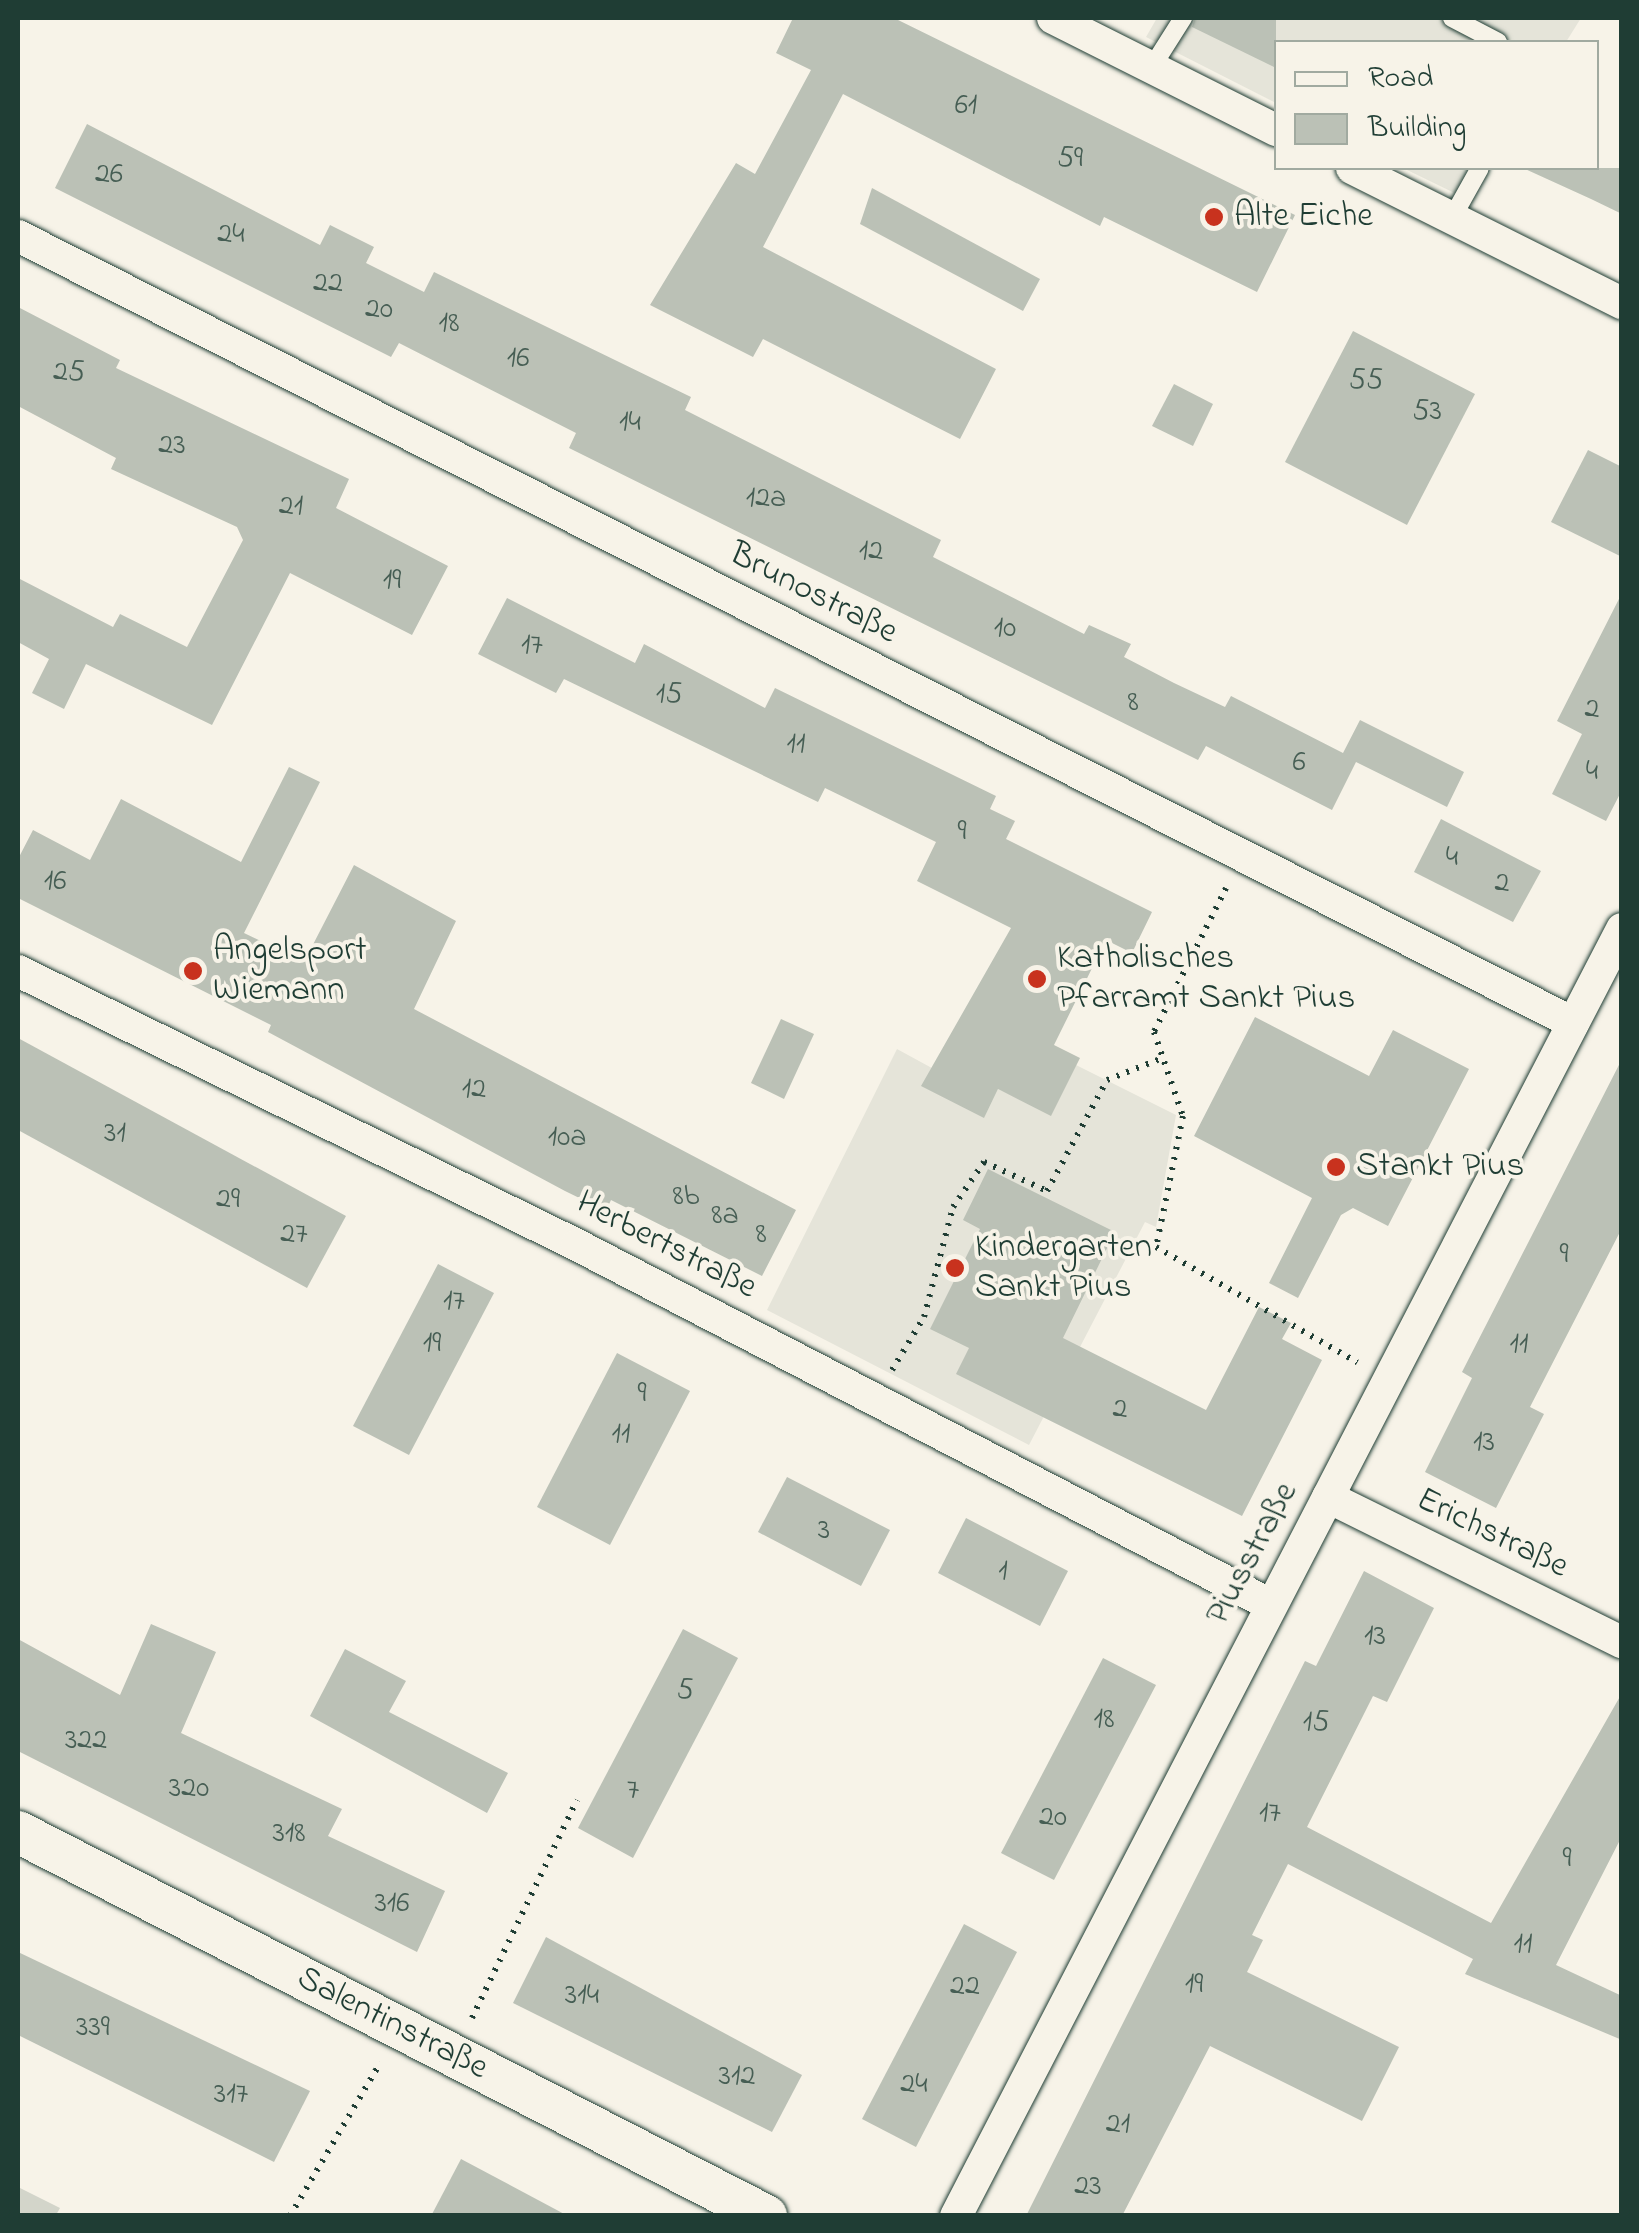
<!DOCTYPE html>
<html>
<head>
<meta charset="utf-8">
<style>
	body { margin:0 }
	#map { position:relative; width:1639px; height:2233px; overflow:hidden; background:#f7f3e8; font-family:"Indie Flower",sans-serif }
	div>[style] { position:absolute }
	.built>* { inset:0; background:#e5e4d9 }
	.green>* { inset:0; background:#d3d5ca }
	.building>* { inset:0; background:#bbc1b6 }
	.path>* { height:6px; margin-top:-3px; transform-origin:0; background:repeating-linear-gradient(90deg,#1f3d34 0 2.5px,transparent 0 10.5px) }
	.roads { filter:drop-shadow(0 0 2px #1f3d34) drop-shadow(0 0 2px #1f3d34) }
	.service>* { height:18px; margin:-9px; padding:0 9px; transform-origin:9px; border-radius:9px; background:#f7f3e8 }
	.minor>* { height:32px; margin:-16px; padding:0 16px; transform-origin:16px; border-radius:16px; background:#f7f3e8 }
	.tertiary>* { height:42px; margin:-21px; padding:0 21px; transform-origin:21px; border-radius:21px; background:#f7f3e8 }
	.dots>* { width:28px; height:28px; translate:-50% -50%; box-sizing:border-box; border:5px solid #f7f3e8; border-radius:50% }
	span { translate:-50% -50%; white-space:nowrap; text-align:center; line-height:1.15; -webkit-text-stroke:8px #f7f3e8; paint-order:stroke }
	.number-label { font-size:30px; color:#465e54 }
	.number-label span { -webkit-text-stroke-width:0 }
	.poi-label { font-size:35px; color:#1f3d34 }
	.left { translate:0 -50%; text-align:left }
	.street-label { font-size:35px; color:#1f3d34 }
	.frame { position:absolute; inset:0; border:20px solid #1f3d34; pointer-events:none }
	.legend { position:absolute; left:1274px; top:40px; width:325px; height:130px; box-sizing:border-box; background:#f7f3e8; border:2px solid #a1aaa0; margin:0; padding:12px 18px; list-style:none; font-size:30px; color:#1f3d34 }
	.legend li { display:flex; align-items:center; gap:20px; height:50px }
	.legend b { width:50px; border:2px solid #a1aaa0 }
</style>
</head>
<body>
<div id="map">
	<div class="built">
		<div style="clip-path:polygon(1157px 18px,1581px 18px,1566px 42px,1276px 42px,1276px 103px,1146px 37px)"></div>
		<div style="clip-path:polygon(1403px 168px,1491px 168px,1471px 201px)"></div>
		<div style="clip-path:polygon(897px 1049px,941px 1073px,984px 1117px,998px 1089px,1051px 1115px,1076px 1065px,1176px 1115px,1156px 1227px,1145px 1222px,1029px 1445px,767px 1310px)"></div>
	</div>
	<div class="green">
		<div style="clip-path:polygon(18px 2187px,60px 2208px,56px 2215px,18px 2215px)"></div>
	</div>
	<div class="building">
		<div style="clip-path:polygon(793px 18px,894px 18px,1295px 215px,1257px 292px,1104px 217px,1100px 226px,843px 94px,763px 247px,996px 369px,960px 439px,763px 339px,753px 357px,650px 305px,736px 163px,755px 174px,811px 70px,776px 53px)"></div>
		<div style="clip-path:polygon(1195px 18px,1276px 18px,1276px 68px,1192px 27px)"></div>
		<div style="clip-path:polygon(87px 124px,320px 245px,330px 225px,374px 247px,366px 263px,424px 292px,434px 272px,691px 397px,685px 410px,941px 540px,933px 557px,1084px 634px,1089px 625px,1131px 644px,1124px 657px,1174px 683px,1225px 707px,1231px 696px,1343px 753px,1360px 720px,1464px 772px,1447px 807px,1356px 762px,1332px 810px,1206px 746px,1198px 760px,569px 448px,576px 433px,399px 343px,391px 357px,55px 188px)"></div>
		<div style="clip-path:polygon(1523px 168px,1622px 168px,1622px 214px,1591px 199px)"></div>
		<div style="clip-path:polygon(872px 188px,1040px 279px,1023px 311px,860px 224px)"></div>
		<div style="clip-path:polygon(18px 307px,120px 360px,116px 368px,349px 479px,336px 508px,448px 566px,412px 635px,290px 573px,212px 725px,86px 664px,64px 709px,32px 693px,49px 659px,18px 642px,18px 578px,113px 627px,120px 614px,187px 647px,243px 540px,237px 527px,111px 469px,116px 458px,18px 406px)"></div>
		<div style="clip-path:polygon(1353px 331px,1475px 394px,1407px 525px,1285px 462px)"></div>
		<div style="clip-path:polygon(1174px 384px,1213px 404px,1193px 446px,1152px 426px)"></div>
		<div style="clip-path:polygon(1588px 450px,1622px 467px,1622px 557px,1551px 522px)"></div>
		<div style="clip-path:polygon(1622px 593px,1622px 790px,1606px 821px,1552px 794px,1582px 734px,1557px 721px)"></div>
		<div style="clip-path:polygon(507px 598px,635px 663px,644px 644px,765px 708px,775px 688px,996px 796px,990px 809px,1015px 821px,1006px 839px,1152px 912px,1132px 953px,1106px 940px,1054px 1045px,1080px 1058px,1051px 1116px,998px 1089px,984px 1118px,921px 1086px,1011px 928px,917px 881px,936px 842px,825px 788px,818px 802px,564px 679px,556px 693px,478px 654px)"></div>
		<div style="clip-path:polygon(289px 767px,320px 782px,244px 933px,304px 962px,354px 865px,456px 921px,414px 1009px,796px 1210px,762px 1276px,611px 1200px,606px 1211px,565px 1191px,268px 1032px,271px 1025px,18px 898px,18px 859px,33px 830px,90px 860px,121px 799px,241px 862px)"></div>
		<div style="clip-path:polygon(1441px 819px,1541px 871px,1513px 922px,1414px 872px)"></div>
		<div style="clip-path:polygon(1255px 1017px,1369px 1076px,1393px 1030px,1469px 1069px,1388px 1226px,1353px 1208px,1341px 1215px,1298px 1298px,1269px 1283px,1312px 1198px,1194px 1136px)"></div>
		<div style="clip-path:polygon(781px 1019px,814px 1034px,784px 1099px,751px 1083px)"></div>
		<div style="clip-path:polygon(18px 1038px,346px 1216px,307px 1288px,18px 1130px)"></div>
		<div style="clip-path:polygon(1622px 1059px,1622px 1228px,1530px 1407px,1544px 1414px,1496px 1508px,1425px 1472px,1472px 1378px,1462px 1372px)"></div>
		<div style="clip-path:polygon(988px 1169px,1115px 1232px,1063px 1338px,1206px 1410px,1259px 1307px,1291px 1323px,1282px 1339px,1322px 1360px,1242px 1516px,956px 1374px,969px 1348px,930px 1329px,980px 1229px,963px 1220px)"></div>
		<div style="clip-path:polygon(438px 1264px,494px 1293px,409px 1455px,353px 1426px)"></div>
		<div style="clip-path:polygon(617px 1353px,690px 1391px,610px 1545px,537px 1507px)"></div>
		<div style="clip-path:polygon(787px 1477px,890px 1530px,861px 1586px,758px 1532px)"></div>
		<div style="clip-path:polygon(966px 1518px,1068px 1571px,1040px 1626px,938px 1573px)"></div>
		<div style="clip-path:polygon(1364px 1571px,1434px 1608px,1387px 1702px,1373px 1696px,1307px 1827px,1491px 1923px,1622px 1693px,1622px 1836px,1556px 1965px,1622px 1996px,1622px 2040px,1465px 1974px,1473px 1959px,1288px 1864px,1252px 1935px,1263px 1940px,1247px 1972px,1399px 2047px,1362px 2121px,1210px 2046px,1122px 2216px,1026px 2216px,1305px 1661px,1316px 1666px)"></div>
		<div style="clip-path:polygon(151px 1624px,216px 1652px,181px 1733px,342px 1809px,328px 1836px,445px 1891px,417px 1952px,18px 1751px,18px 1639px,120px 1695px)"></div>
		<div style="clip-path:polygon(683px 1629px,738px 1658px,633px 1858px,578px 1828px)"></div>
		<div style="clip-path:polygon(345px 1649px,406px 1681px,389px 1712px,508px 1773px,487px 1813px,310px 1716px)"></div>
		<div style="clip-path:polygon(1103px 1658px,1156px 1685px,1054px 1880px,1001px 1853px)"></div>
		<div style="clip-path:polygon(964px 1924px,1017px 1952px,916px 2147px,862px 2119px)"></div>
		<div style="clip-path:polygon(546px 1937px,802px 2075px,772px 2132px,513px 2003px)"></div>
		<div style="clip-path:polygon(18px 1952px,310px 2091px,274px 2162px,18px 2035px)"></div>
		<div style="clip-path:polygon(461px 2159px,568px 2216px,431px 2216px)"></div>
	</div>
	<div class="path">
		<div style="left:1226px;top:888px;width:161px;rotate:116.6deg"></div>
		<div style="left:1154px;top:1032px;width:89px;rotate:71deg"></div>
		<div style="left:1183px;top:1116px;width:134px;rotate:101.6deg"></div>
		<div style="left:1156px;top:1247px;width:232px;rotate:29.8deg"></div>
		<div style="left:892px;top:1370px;width:62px;rotate:-58.9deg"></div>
		<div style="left:924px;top:1317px;width:114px;rotate:-75.2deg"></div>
		<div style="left:953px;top:1207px;width:55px;rotate:-55.4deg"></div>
		<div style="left:984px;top:1162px;width:69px;rotate:24.7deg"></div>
		<div style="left:1047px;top:1191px;width:126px;rotate:-61.6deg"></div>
		<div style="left:1107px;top:1080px;width:57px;rotate:-21.6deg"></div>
		<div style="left:472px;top:2018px;width:242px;rotate:-64.3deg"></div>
		<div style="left:290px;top:2216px;width:178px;rotate:-59.5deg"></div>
	</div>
	<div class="roads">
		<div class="service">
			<div style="left:1452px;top:18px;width:52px;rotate:27.6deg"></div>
			<div style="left:1152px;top:67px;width:58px;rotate:-57.7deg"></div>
			<div style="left:1452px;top:218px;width:57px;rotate:-60.8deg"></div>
		</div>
		<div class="minor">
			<div style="left:1053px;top:18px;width:250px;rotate:26.7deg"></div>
			<div style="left:1352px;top:168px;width:302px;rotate:26.6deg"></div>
			<div style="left:18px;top:236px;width:1743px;rotate:26.84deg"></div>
			<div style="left:18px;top:971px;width:623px;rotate:26.11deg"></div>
			<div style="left:577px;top:1245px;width:782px;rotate:27.42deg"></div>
			<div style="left:1328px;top:1497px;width:328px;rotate:26.3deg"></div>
			<div style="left:956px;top:2216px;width:1449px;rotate:-62.64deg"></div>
		</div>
		<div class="tertiary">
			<div style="left:18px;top:1832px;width:841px;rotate:27.17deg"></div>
		</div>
	</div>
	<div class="dots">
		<div style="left:1214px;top:217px;background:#c8321e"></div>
		<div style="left:193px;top:971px;background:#c8321e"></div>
		<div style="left:1037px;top:979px;background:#c8321e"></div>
		<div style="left:1336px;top:1167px;background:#c8321e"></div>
		<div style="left:955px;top:1268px;background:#c8321e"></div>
	</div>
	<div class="number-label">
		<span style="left:966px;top:106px">61</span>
		<span style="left:1070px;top:159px">59</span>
		<span style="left:109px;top:175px">26</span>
		<span style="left:231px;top:235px">24</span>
		<span style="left:328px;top:284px">22</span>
		<span style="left:379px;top:310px">20</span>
		<span style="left:449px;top:324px">18</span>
		<span style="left:518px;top:359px">16</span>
		<span style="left:69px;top:373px">25</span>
		<span style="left:1366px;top:381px">55</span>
		<span style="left:1427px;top:412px">53</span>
		<span style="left:630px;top:423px">14</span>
		<span style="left:172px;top:446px">23</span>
		<span style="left:766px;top:499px">12a</span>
		<span style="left:291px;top:507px">21</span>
		<span style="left:871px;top:552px">12</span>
		<span style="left:392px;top:581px">19</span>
		<span style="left:1005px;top:629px">10</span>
		<span style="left:532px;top:646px">17</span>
		<span style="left:669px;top:695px">15</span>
		<span style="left:1133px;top:703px">8</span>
		<span style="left:1592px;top:710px">2</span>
		<span style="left:796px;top:745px">11</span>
		<span style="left:1299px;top:763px">6</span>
		<span style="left:1592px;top:772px">4</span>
		<span style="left:962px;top:832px">9</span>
		<span style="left:1452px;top:858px">4</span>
		<span style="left:55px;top:882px">16</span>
		<span style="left:1502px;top:884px">2</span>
		<span style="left:474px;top:1090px">12</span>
		<span style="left:115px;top:1134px">31</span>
		<span style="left:567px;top:1138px">10a</span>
		<span style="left:686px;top:1197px">8b</span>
		<span style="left:228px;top:1200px">29</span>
		<span style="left:725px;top:1216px">8a</span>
		<span style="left:294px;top:1235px">27</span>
		<span style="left:761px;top:1235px">8</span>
		<span style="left:1564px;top:1255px">9</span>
		<span style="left:454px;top:1302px">17</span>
		<span style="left:432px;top:1344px">19</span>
		<span style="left:1519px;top:1345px">11</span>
		<span style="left:642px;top:1394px">9</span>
		<span style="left:1120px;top:1410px">2</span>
		<span style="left:621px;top:1435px">11</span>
		<span style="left:1484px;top:1443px">13</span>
		<span style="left:824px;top:1531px">3</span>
		<span style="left:1003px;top:1572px">1</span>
		<span style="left:1375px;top:1637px">13</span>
		<span style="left:685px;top:1691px">5</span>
		<span style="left:1104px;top:1720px">18</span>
		<span style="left:1316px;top:1723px">15</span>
		<span style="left:86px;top:1741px">322</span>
		<span style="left:189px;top:1789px">320</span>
		<span style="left:633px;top:1791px">7</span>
		<span style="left:1270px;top:1814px">17</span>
		<span style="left:1053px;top:1818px">20</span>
		<span style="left:289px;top:1834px">318</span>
		<span style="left:1567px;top:1859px">9</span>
		<span style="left:392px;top:1904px">316</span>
		<span style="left:1523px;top:1945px">11</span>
		<span style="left:1194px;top:1985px">19</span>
		<span style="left:965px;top:1987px">22</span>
		<span style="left:582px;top:1996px">314</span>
		<span style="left:93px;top:2028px">339</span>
		<span style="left:737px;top:2077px">312</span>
		<span style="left:914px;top:2085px">24</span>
		<span style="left:231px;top:2095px">317</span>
		<span style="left:1118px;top:2125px">21</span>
		<span style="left:1088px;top:2187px">23</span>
	</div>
	<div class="poi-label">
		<span class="left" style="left:1234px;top:217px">Alte Eiche</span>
		<span class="left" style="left:213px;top:971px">Angelsport<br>Wiemann</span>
		<span class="left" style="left:1057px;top:979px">Katholisches<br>Pfarramt Sankt Pius</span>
		<span class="left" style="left:1356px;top:1167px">Stankt Pius</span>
		<span class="left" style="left:975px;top:1268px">Kindergarten<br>Sankt Pius</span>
	</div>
	<div class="street-label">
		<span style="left:813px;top:594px;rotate:27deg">Brunostraße</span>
		<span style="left:666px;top:1246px;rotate:27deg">Herbertstraße</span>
		<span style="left:1492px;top:1534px;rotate:26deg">Erichstraße</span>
		<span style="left:1253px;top:1554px;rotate:-62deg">Piusstraße</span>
		<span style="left:392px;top:2024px;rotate:27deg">Salentinstraße</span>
	</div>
	<div class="frame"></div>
	<ul class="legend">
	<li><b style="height:12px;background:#f7f3e8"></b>Road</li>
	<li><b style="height:28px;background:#bbc1b6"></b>Building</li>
	</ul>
</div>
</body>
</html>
